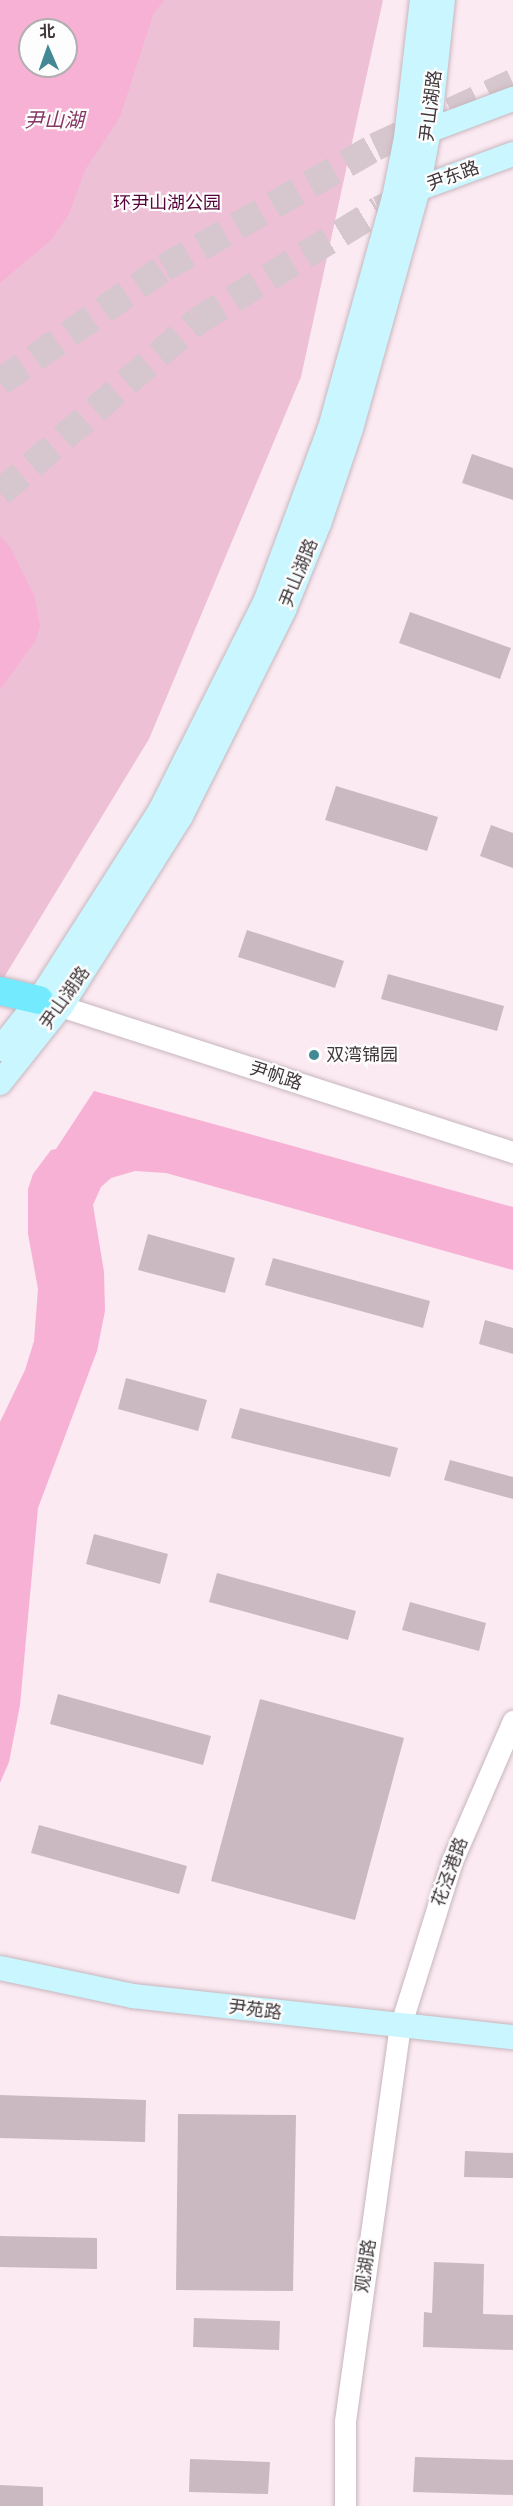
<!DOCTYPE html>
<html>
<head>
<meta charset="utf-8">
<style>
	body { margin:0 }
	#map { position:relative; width:513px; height:2506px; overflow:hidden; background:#fceaf2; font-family:"Fira Sans","Noto Sans SC",sans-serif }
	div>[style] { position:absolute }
	.green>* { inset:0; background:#edc0d6 }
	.water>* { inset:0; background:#f7b1d5 }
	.building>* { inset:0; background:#cbb9c1 }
	.trunk-tunnel>* { height:28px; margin-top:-14px; transform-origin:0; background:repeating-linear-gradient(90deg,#d6c6cd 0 28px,transparent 0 42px) }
	.roads { filter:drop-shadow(0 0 2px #c7b6be) drop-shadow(0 0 2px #c7b6be) }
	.tertiary>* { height:21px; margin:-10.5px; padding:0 10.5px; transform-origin:10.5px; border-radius:10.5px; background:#fff }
	.secondary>* { height:24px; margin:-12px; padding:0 12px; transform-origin:12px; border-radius:12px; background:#caf7ff }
	.trunk>* { height:28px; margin:-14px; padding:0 14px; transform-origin:14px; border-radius:14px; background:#73eafe }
	.dots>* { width:16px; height:16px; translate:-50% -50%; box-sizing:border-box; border:3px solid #fdfdfd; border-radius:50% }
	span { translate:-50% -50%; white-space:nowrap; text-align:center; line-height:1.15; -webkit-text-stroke:4.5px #fdfdfd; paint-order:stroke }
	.street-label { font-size:18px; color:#3f373b }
	.park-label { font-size:18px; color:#56053b }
	.poi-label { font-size:18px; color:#3f373b }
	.left { translate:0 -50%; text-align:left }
	.water-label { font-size:20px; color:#863765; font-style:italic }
	.north { position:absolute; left:18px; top:18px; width:60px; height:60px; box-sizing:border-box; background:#fdfdfd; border:2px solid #b1aeaf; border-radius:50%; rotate:358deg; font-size:16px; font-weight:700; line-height:24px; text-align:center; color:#3f373b }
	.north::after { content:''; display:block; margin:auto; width:21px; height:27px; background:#438995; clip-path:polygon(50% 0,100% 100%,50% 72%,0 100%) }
</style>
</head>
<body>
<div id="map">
	<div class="green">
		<div style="clip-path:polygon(evenodd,0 0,383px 0,301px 377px,149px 739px,0 984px,0 0,30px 30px,66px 30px,66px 66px,30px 66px,30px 30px)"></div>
	</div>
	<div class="water">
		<div style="clip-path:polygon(evenodd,0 0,164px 0,153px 15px,120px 117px,85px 170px,69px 214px,51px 240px,0 283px,0 0,30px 30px,66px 30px,66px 66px,30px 66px,30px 30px)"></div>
		<div style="clip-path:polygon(0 536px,10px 547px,34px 595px,40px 626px,36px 640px,0 690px)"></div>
		<div style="clip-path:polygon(94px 1091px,513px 1207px,513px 1270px,166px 1173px,135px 1171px,111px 1178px,101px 1187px,93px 1205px,104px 1272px,105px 1311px,97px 1351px,38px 1508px,20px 1705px,9px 1762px,0 1783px,0 1422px,25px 1370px,34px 1341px,38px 1289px,28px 1234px,28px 1189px,33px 1174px,51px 1150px,56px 1149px)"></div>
	</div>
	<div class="building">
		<div style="clip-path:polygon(472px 454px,513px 468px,513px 500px,462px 483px)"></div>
		<div style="clip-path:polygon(410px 612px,511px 648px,500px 679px,399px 643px)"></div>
		<div style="clip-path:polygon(336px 786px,438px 817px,427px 851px,325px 820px)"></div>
		<div style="clip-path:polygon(491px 825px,513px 833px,513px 868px,480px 856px)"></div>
		<div style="clip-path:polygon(247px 930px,344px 961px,335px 988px,238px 957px)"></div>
		<div style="clip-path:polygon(388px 974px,504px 1006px,497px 1031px,381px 999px)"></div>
		<div style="clip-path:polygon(148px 1234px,235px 1258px,225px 1293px,138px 1270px)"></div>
		<div style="clip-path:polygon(273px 1258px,430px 1301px,423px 1328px,265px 1285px)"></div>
		<div style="clip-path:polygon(485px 1320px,513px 1328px,513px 1354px,479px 1344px)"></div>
		<div style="clip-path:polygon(126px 1378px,207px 1400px,198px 1431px,118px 1409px)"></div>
		<div style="clip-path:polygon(240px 1408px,398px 1448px,390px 1477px,231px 1438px)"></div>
		<div style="clip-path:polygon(450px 1460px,513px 1477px,513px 1499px,444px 1480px)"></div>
		<div style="clip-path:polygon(94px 1534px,168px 1554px,160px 1584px,86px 1564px)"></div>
		<div style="clip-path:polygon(217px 1573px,356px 1611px,348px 1640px,209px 1602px)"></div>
		<div style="clip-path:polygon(410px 1602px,486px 1623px,479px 1651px,402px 1630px)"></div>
		<div style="clip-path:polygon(58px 1694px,211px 1736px,203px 1765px,50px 1724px)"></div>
		<div style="clip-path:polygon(260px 1699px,404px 1738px,355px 1920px,211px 1881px)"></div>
		<div style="clip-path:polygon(39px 1825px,187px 1866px,179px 1894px,31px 1853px)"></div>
		<div style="clip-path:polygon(0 2095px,146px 2100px,145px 2142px,0 2138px)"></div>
		<div style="clip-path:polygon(178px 2114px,296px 2115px,293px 2291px,176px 2290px)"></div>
		<div style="clip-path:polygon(465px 2151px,513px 2153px,513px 2178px,464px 2177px)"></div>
		<div style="clip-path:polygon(0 2236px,97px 2238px,97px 2269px,0 2267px)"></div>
		<div style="clip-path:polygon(434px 2262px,484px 2264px,483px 2314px,513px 2315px,513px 2350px,423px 2347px,424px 2312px,432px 2313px)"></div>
		<div style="clip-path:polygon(194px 2318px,280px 2321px,279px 2350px,193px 2347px)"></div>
		<div style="clip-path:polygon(415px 2457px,513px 2460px,513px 2495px,413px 2492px)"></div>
		<div style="clip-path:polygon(190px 2459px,270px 2462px,268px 2494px,189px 2492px)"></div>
		<div style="clip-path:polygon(0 2485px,43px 2487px,43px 2506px,0 2506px)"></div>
	</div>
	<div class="trunk-tunnel">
		<div style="left:0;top:382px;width:200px;rotate:-34.8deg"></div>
		<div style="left:164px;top:268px;width:243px;rotate:-29.8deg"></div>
		<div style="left:375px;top:147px;width:152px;rotate:-24.9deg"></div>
		<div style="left:0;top:493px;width:262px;rotate:-41.1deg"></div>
		<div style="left:197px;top:321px;width:213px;rotate:-31.4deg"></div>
		<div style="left:379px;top:210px;width:39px;rotate:-26deg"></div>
	</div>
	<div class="roads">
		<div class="tertiary">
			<div style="left:48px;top:1002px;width:489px;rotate:17.9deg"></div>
			<div style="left:345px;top:2506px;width:85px;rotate:-90deg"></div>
			<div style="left:345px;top:2421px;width:398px;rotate:-82.1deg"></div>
			<div style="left:400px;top:2027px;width:174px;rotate:-72.6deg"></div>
			<div style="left:452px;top:1861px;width:153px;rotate:-66.5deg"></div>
		</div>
		<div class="secondary">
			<div style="left:417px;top:135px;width:103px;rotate:-20.6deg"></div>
			<div style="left:407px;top:193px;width:113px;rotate:-20.2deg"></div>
			<div style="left:0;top:1049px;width:63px;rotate:-51.5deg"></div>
			<div style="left:39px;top:1000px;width:227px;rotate:-57.4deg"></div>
			<div style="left:161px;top:809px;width:234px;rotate:-63.3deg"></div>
			<div style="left:266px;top:600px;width:184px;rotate:-69.6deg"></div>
			<div style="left:330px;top:428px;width:239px;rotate:-74.5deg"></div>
			<div style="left:394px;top:198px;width:61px;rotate:-78.7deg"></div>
			<div style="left:406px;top:138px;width:139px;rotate:-83.4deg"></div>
			<div style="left:0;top:1083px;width:100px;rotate:-51.5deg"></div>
			<div style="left:62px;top:1005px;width:223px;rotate:-57.8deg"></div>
			<div style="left:181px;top:816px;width:230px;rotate:-63.4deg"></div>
			<div style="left:284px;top:610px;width:93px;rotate:-67.9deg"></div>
			<div style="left:319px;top:524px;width:100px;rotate:-71.4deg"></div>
			<div style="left:351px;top:429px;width:249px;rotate:-74.4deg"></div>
			<div style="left:418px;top:189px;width:60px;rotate:-79.4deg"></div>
			<div style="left:429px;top:130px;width:131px;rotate:-83.9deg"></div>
			<div style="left:0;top:1968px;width:136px;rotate:11.9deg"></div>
			<div style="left:133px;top:1996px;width:382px;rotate:6.2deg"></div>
		</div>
		<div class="trunk">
			<div style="left:0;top:991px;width:40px;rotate:13deg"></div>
		</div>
	</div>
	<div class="dots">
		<div style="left:314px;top:1055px;background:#438995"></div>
	</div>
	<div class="street-label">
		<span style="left:431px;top:106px;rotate:-83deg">尹山湖路</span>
		<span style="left:453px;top:176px;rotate:-20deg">尹东路</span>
		<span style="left:299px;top:573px;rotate:-68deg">尹山湖路</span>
		<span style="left:65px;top:998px;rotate:-55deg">尹山湖路</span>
		<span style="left:276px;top:1076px;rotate:18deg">尹帆路</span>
		<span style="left:450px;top:1872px;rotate:-70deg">花泾港路</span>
		<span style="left:255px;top:2010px;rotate:7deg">尹苑路</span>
		<span style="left:366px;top:2266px;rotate:-82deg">观湖路</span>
	</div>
	<div class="park-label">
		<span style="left:167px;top:203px">环尹山湖公园</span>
	</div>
	<div class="poi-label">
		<span class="left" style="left:326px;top:1055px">双湾锦园</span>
	</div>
	<div class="water-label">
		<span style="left:54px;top:120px">尹山湖</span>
	</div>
	<div class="north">北</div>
</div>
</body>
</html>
